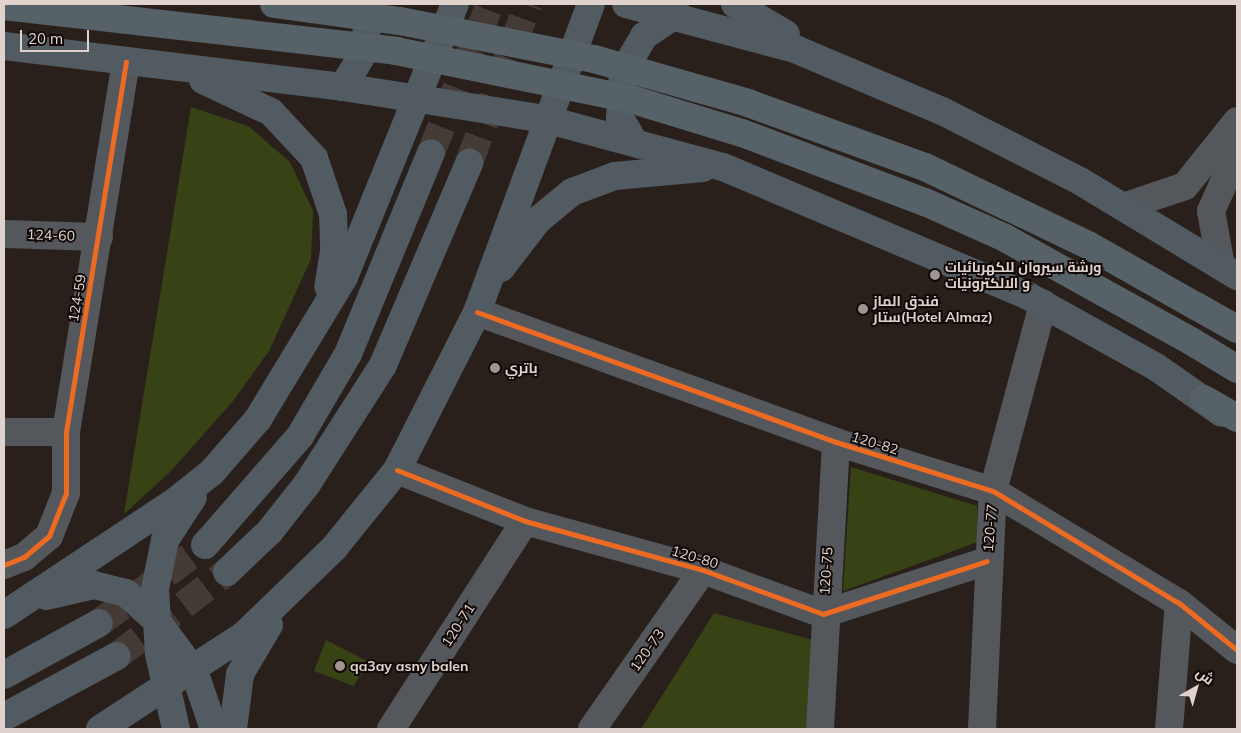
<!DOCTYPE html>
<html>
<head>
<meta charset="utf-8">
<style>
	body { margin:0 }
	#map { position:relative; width:1241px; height:733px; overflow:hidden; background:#29201c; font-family:Mulish,Cairo,sans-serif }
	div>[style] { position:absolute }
	.green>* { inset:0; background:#384315 }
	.major-tunnel>* { height:28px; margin-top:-14px; transform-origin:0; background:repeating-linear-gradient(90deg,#443b37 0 28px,transparent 0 42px) }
	.minor>* { height:28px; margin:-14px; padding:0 14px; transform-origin:14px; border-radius:14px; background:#54585c }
	.major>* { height:28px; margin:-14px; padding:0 14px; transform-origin:14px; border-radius:14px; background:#515b61 }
	.highway>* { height:28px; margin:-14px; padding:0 14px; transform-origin:14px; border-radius:14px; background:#566168 }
	.highway-bridge>* { height:28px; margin:-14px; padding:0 14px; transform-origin:14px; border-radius:14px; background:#566168 }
	.cycleway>* { height:5px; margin:-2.5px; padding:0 2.5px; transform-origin:2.5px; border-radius:2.5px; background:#ed6a23 }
	.dots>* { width:14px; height:14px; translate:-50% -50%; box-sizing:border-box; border:2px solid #110907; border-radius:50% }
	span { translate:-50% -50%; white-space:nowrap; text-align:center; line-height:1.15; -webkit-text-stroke:4px #110907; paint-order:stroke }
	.street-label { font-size:14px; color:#e0d3ce }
	.poi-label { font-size:14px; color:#e0d3ce; font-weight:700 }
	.left { translate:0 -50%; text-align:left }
	.frame { position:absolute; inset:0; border:5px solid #e0d3ce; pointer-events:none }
	.north { position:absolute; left:1171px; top:663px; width:50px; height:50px; -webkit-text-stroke:4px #110907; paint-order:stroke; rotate:38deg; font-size:14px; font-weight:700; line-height:20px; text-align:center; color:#e0d3ce }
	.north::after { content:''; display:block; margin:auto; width:18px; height:22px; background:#e0d3ce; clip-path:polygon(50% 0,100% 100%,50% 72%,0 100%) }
	.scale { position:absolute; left:20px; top:30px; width:69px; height:22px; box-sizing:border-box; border:2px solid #e0d3ce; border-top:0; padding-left:6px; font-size:15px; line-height:18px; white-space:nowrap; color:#e0d3ce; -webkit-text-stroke:4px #110907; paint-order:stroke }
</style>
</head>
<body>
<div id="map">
	<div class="green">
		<div style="clip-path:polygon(191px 107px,248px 126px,290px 162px,313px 211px,311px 259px,269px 351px,233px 401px,170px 472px,124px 514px)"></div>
		<div style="clip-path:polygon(851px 467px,977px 506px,978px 542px,843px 591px)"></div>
		<div style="clip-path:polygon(714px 613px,813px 640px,806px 729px,641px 729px)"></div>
		<div style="clip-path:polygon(326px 640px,367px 661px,354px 686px,314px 671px)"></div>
	</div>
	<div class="major-tunnel">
		<div style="left:431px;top:153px;width:160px;rotate:-68.4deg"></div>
		<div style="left:469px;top:163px;width:170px;rotate:-69.6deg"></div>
		<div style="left:99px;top:623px;width:132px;rotate:-36.3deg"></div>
		<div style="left:117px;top:656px;width:138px;rotate:-37.4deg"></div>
	</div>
	<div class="minor">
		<div style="left:1123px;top:207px;width:65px;rotate:-18.7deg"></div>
		<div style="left:1185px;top:186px;width:83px;rotate:-51.3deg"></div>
		<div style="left:4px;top:234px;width:95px;rotate:1.8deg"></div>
		<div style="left:1221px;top:266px;width:56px;rotate:-100.3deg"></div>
		<div style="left:1211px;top:211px;width:64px;rotate:-65.9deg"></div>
		<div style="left:477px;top:312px;width:382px;rotate:19.9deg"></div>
		<div style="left:836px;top:442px;width:164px;rotate:17.3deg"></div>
		<div style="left:993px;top:491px;width:217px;rotate:31.1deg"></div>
		<div style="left:1179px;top:603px;width:75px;rotate:39deg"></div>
		<div style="left:4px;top:432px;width:62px"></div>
		<div style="left:397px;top:470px;width:138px;rotate:21.7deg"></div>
		<div style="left:525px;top:521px;width:185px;rotate:15.4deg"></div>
		<div style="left:703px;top:570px;width:128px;rotate:20.1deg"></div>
		<div style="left:823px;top:614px;width:172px;rotate:-17.9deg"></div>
		<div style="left:4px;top:565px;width:22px;rotate:-22deg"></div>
		<div style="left:24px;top:557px;width:33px;rotate:-40deg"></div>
		<div style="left:49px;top:536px;width:46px;rotate:-68.4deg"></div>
		<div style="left:66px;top:493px;width:61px;rotate:-90deg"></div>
		<div style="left:66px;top:432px;width:375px;rotate:-80.8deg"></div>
		<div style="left:391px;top:729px;width:247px;rotate:-57.2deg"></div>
		<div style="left:592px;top:729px;width:194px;rotate:-55.1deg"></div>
		<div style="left:820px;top:729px;width:287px;rotate:-86.8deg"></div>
		<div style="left:982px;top:729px;width:238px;rotate:-87.4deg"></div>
		<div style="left:993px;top:491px;width:194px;rotate:-75deg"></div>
		<div style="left:1169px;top:729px;width:126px;rotate:-85.5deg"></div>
	</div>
	<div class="major">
		<div style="left:626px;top:4px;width:175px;rotate:14.9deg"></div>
		<div style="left:795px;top:49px;width:160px;rotate:22.9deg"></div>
		<div style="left:942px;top:111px;width:155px;rotate:26.9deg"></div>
		<div style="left:1080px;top:181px;width:184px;rotate:31.2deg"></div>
		<div style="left:735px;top:4px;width:59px;rotate:30.5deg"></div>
		<div style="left:4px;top:46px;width:341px;rotate:6.9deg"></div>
		<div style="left:343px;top:87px;width:205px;rotate:9deg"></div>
		<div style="left:545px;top:119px;width:184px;rotate:15.1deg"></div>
		<div style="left:723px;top:167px;width:331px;rotate:22.9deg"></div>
		<div style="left:1028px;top:296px;width:146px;rotate:29deg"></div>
		<div style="left:1156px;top:367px;width:80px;rotate:34.9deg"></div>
		<div style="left:203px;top:80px;width:75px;rotate:25.2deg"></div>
		<div style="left:271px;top:112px;width:63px;rotate:46.9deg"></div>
		<div style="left:314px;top:158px;width:59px;rotate:71.3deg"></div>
		<div style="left:333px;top:214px;width:37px;rotate:88deg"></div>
		<div style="left:334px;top:251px;width:36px;rotate:99deg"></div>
		<div style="left:343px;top:87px;width:41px;rotate:-59deg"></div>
		<div style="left:364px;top:52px;width:48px;rotate:-82.9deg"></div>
		<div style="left:634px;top:142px;width:28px;rotate:-120deg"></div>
		<div style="left:620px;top:118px;width:46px;rotate:-86.3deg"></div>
		<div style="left:623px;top:72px;width:42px;rotate:-59.7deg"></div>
		<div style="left:644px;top:36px;width:40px;rotate:-34deg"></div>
		<div style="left:501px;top:268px;width:61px;rotate:-52.4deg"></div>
		<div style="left:538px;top:220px;width:44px;rotate:-39.5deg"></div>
		<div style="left:572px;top:192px;width:46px;rotate:-20.4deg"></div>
		<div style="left:615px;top:176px;width:88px;rotate:-5.2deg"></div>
		<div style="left:205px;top:545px;width:145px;rotate:-48.9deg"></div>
		<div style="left:300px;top:436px;width:95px;rotate:-59.7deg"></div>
		<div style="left:348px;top:354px;width:217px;rotate:-67.6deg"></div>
		<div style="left:227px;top:572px;width:59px;rotate:-43.6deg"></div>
		<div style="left:270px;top:531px;width:60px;rotate:-51.8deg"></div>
		<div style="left:307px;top:484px;width:141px;rotate:-57.4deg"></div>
		<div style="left:383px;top:365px;width:220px;rotate:-66.9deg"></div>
		<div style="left:46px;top:596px;width:49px;rotate:-12.9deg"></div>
		<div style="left:94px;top:585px;width:33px;rotate:14deg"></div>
		<div style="left:126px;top:593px;width:40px;rotate:42deg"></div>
		<div style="left:156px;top:620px;width:64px;rotate:53.3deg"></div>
		<div style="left:194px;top:671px;width:61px;rotate:71deg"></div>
		<div style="left:4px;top:615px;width:208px;rotate:-33.6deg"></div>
		<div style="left:177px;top:500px;width:45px;rotate:-38.7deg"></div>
		<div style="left:212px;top:472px;width:70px;rotate:-49deg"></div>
		<div style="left:258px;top:419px;width:166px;rotate:-58.8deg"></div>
		<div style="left:344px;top:277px;width:295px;rotate:-67.9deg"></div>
		<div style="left:4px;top:675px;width:108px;rotate:-28.7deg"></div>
		<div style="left:4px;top:717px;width:128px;rotate:-28.4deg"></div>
		<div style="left:100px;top:729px;width:172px;rotate:-33.1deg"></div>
		<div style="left:244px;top:635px;width:125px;rotate:-44deg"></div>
		<div style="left:334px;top:548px;width:100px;rotate:-51.1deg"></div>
		<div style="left:397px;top:470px;width:177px;rotate:-63.1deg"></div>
		<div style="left:477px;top:312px;width:328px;rotate:-69.7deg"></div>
		<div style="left:176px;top:729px;width:77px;rotate:-102.8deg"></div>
		<div style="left:159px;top:654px;width:65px;rotate:-93.5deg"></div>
		<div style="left:155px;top:589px;width:50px;rotate:-78.5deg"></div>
		<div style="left:165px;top:540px;width:51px;rotate:-56.9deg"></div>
		<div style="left:233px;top:729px;width:55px;rotate:-82.7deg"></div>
		<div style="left:240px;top:674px;width:57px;rotate:-59.4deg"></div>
	</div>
	<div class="highway">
		<div style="left:1196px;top:306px;width:47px;rotate:29.3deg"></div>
		<div style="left:1191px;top:341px;width:54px;rotate:31.3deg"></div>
		<div style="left:1204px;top:399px;width:38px;rotate:30deg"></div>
	</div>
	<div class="highway-bridge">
		<div style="left:274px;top:4px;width:127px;rotate:7.7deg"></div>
		<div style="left:400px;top:21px;width:198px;rotate:11.1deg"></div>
		<div style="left:594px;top:59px;width:160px;rotate:15.9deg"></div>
		<div style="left:748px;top:103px;width:188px;rotate:19.9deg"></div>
		<div style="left:925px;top:167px;width:181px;rotate:25.6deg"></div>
		<div style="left:1088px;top:245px;width:124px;rotate:29.5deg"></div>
		<div style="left:4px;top:6px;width:395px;rotate:6.5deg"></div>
		<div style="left:396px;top:51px;width:243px;rotate:11.6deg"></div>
		<div style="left:634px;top:100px;width:113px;rotate:17deg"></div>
		<div style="left:742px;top:133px;width:196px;rotate:20.7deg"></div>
		<div style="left:925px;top:202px;width:88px;rotate:24.2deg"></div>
		<div style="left:1005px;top:238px;width:213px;rotate:29deg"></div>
	</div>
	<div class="cycleway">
		<div style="left:477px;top:312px;width:382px;rotate:19.9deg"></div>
		<div style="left:836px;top:442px;width:164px;rotate:17.3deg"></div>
		<div style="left:993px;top:491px;width:217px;rotate:31.1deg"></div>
		<div style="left:1179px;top:603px;width:75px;rotate:39deg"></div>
		<div style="left:397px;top:470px;width:138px;rotate:21.7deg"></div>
		<div style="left:525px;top:521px;width:185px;rotate:15.4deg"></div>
		<div style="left:703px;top:570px;width:128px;rotate:20.1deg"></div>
		<div style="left:823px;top:614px;width:172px;rotate:-17.9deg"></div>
		<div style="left:4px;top:565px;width:22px;rotate:-22deg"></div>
		<div style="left:24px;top:557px;width:33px;rotate:-40deg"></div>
		<div style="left:49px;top:536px;width:46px;rotate:-68.4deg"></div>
		<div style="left:66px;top:493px;width:61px;rotate:-90deg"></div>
		<div style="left:66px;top:432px;width:375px;rotate:-80.8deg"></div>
	</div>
	<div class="dots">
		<div style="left:935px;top:275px;background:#a09490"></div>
		<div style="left:863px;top:309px;background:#a09490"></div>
		<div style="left:495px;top:368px;background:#a09490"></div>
		<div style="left:340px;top:666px;background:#a09490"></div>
	</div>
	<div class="street-label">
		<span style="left:51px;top:235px;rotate:2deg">124-60</span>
		<span style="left:77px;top:298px;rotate:-80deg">124-59</span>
		<span style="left:875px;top:443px;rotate:17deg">120-82</span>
		<span style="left:990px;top:528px;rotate:-85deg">120-77</span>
		<span style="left:695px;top:557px;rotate:17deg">120-80</span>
		<span style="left:826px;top:571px;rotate:-86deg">120-75</span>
		<span style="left:458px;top:625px;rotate:-57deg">120-71</span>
		<span style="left:647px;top:650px;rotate:-55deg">120-73</span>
	</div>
	<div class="poi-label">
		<span class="left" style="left:945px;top:275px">ورشة سيروان للكهربائيات<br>و الالكترونيات</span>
		<span class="left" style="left:873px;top:309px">فندق الماز<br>ستار(Hotel Almaz)</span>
		<span class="left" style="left:505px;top:368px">باتري</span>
		<span class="left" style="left:350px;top:666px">qa3ay asny balen</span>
	</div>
	<div class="frame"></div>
	<div class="north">ش</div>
	<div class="scale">20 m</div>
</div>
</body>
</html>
